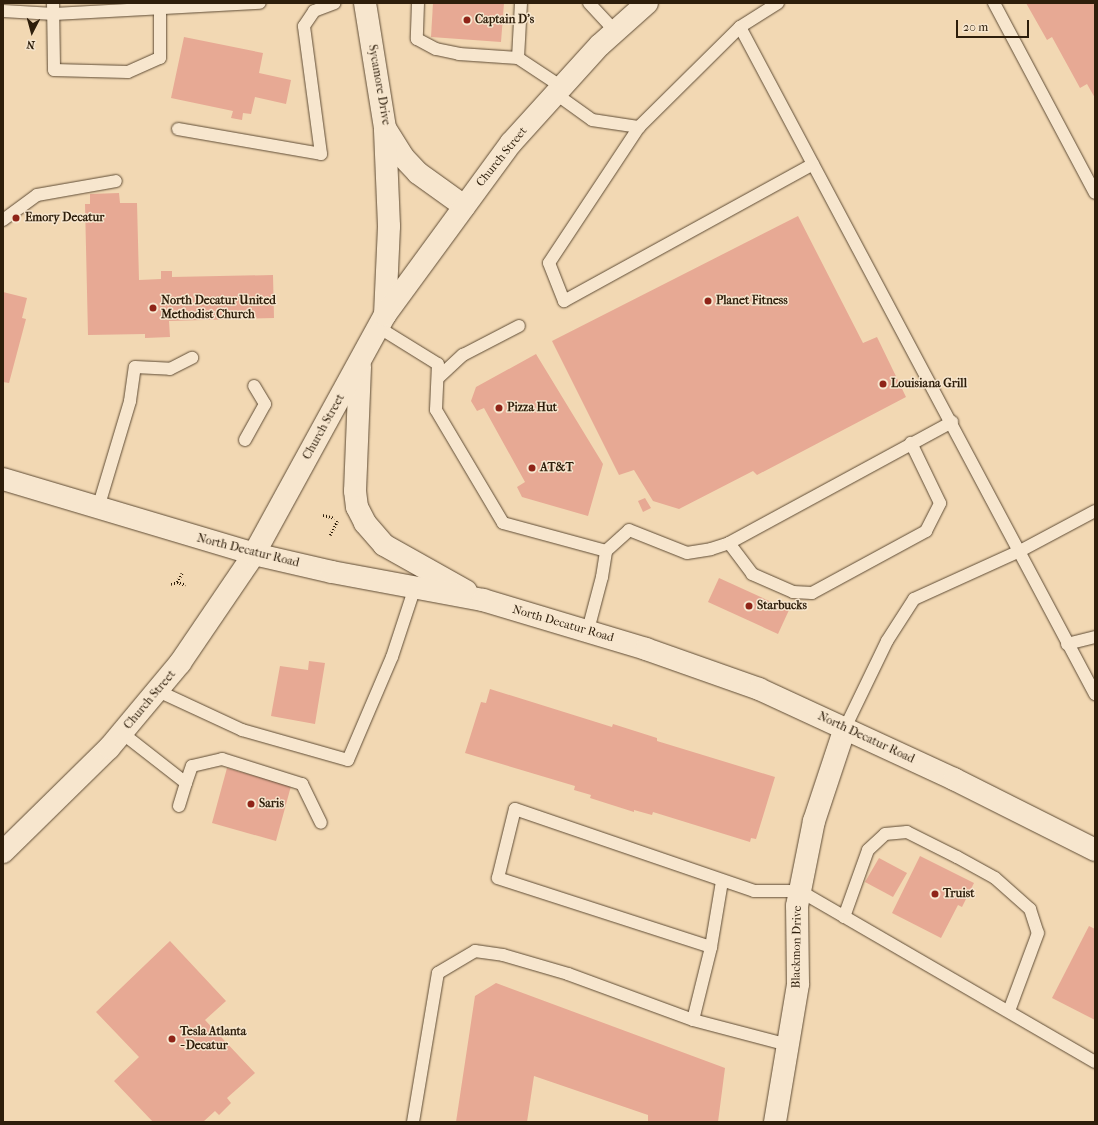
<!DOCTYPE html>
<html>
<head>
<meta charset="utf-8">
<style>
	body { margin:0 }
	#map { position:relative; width:1098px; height:1125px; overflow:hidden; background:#f2d8b3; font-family:"IM FELL French Canon",serif }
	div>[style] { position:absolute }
	.building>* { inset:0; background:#e7a994 }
	.path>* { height:2.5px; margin-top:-1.25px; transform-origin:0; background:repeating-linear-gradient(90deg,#2e1e0b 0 1px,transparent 0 3px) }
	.roads { filter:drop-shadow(0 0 1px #5f4c35) drop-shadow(0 0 1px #5f4c35) }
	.lane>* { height:12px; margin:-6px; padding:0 6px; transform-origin:6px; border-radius:6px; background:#f7e6ce }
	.secondary>* { height:22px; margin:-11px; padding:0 11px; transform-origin:11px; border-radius:11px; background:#f7e6ce }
	.dots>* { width:11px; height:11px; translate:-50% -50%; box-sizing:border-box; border:2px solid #f7e6ce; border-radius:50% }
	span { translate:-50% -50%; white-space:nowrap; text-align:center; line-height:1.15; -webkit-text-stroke:3px #f7e6ce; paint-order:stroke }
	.poi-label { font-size:12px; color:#2e1e0b; font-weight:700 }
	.left { translate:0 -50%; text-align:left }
	.street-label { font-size:12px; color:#2e1e0b }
	.frame { position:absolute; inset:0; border:4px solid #2e1e0b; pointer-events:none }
	.north { position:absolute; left:12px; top:12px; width:40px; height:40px; -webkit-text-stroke:3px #f7e6ce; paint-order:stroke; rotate:186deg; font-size:11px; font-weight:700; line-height:16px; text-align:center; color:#2e1e0b }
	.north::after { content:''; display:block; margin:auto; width:14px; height:18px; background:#2e1e0b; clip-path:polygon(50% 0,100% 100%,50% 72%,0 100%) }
	.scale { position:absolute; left:956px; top:20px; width:73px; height:18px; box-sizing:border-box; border:2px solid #2e1e0b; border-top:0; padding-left:5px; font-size:12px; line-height:14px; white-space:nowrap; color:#2e1e0b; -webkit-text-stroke:3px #f7e6ce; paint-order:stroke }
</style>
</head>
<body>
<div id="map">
	<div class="building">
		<div style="clip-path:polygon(433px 3px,504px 3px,501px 42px,431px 37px)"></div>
		<div style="clip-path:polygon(1026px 3px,1095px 3px,1095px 98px,1087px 84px,1080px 88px,1052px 37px,1047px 40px)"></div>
		<div style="clip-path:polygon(184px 37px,263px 53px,259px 73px,291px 80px,286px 104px,255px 97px,251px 114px,243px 113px,242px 120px,231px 118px,233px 111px,171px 98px)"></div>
		<div style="clip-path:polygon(119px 193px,120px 203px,137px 203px,139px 280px,161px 279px,161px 271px,172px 271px,172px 277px,273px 275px,274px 318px,169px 321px,170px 337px,145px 338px,145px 334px,88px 335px,85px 204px,90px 204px,90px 194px)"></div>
		<div style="clip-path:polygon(798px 216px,863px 343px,877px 337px,906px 397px,757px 475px,753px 471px,679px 509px,653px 501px,634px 470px,619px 475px,552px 341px)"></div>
		<div style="clip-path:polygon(3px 292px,27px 298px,22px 318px,26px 319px,9px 383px,3px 382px)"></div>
		<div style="clip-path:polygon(536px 354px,603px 464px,588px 516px,522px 497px,517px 487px,525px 482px,484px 408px,477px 411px,471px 401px,476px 387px)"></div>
		<div style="clip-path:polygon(645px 498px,651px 508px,643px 512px,638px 501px)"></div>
		<div style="clip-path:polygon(719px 578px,789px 610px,778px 634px,708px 602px)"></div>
		<div style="clip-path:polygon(309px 661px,325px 663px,315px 724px,271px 716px,280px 666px,308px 670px)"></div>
		<div style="clip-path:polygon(490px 689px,612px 727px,613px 724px,657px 738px,657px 741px,775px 777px,756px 839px,751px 838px,750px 842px,653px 812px,652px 815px,634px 810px,634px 812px,590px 798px,591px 795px,574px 790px,575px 786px,465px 753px,481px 702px,486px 703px)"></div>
		<div style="clip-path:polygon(227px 768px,291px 786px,276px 841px,212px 823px)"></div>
		<div style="clip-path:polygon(920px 856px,974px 883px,962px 907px,958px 905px,941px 938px,892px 913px)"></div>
		<div style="clip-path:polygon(879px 858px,907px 873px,893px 897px,865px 882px)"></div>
		<div style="clip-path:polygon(1089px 926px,1095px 929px,1095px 1020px,1052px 998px)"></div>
		<div style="clip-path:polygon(170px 941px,226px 1001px,205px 1020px,255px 1073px,227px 1098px,231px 1103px,219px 1115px,215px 1111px,203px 1122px,153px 1122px,114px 1081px,139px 1057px,96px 1012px)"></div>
		<div style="clip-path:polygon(496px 983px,725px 1068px,718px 1122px,648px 1122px,648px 1115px,534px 1076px,527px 1122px,456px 1122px,475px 996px)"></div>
	</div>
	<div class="path">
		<div style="left:323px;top:515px;width:12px;rotate:14deg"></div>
		<div style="left:330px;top:535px;width:16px;rotate:-63deg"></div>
		<div style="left:177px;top:582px;width:9px;rotate:18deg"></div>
		<div style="left:171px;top:584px;width:6px;rotate:-18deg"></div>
		<div style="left:177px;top:582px;width:10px;rotate:-61deg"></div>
	</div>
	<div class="roads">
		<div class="lane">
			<div style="left:53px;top:3px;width:67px;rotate:89.1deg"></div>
			<div style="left:54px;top:70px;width:74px;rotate:1.5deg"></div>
			<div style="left:128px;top:72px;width:35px;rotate:-24deg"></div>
			<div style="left:160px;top:58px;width:49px;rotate:-90deg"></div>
			<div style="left:418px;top:3px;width:36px;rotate:92deg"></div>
			<div style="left:417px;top:39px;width:21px;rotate:28deg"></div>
			<div style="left:436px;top:49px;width:24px;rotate:12deg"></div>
			<div style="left:459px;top:54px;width:59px;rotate:3.9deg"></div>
			<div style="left:518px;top:58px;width:53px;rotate:33.4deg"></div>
			<div style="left:589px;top:3px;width:38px;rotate:47deg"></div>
			<div style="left:778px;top:3px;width:45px;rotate:147.7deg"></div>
			<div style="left:740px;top:27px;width:142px;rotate:135.3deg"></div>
			<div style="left:639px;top:127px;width:163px;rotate:123.5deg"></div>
			<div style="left:549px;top:263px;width:41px;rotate:68.5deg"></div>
			<div style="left:564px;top:301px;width:284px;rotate:-28.8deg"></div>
			<div style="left:994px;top:3px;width:215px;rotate:62deg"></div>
			<div style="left:3px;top:11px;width:51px;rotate:3.4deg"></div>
			<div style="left:54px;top:14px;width:206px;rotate:-3.1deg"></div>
			<div style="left:740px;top:27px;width:756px;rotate:61.98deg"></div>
			<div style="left:518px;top:58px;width:55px;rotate:-86.9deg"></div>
			<div style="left:556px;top:94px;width:44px;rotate:35.8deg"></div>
			<div style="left:592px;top:120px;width:48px;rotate:8.5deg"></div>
			<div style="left:178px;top:129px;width:145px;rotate:9.9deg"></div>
			<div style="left:321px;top:154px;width:129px;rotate:-97.6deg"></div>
			<div style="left:304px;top:26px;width:18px;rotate:-56deg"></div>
			<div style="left:314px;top:11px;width:22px;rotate:-21deg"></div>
			<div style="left:3px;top:220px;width:42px;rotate:-36.3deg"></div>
			<div style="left:37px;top:195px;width:80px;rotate:-10deg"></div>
			<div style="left:378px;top:327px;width:70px;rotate:31.7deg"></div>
			<div style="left:438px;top:364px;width:46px;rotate:92.5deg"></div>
			<div style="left:436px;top:410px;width:131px;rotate:59.3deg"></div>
			<div style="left:503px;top:523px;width:107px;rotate:15.2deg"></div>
			<div style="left:439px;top:377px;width:33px;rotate:-43deg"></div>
			<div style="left:463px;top:355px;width:63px;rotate:-27.4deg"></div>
			<div style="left:245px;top:440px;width:41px;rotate:-60.9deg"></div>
			<div style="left:265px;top:404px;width:21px;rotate:-121deg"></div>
			<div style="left:98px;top:508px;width:112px;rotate:-73.3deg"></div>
			<div style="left:130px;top:401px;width:34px;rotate:-82deg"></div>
			<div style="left:135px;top:367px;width:35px;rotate:3deg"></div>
			<div style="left:170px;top:369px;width:25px;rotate:-27deg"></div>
			<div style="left:729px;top:543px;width:39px;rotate:53deg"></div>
			<div style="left:752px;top:574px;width:45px;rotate:23.7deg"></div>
			<div style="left:793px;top:592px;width:19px;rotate:3deg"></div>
			<div style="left:812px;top:593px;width:130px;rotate:-28.5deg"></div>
			<div style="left:926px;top:531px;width:31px;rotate:-63deg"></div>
			<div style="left:940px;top:503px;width:67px;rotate:-115.8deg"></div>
			<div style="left:588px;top:630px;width:55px;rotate:-75.2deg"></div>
			<div style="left:602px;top:577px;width:26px;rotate:-81deg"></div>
			<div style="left:606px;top:551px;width:31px;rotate:-42deg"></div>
			<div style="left:629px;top:530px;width:62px;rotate:21.6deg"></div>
			<div style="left:687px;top:553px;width:24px;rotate:-9deg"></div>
			<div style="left:711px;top:549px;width:19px;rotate:-18deg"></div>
			<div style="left:729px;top:543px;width:254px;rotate:-28.5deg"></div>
			<div style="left:1067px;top:644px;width:29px;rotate:-14deg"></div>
			<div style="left:158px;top:691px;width:93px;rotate:24.9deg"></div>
			<div style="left:242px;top:730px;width:110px;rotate:15.8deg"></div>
			<div style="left:348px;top:760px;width:112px;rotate:-66.9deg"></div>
			<div style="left:392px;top:657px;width:74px;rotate:-71.8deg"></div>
			<div style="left:845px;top:728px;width:97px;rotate:-64.2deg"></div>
			<div style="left:887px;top:641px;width:50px;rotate:-57.3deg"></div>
			<div style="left:914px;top:599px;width:116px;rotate:-24.4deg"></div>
			<div style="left:1020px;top:551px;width:85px;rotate:-28.1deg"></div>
			<div style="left:122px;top:733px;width:81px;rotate:38deg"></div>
			<div style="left:186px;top:783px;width:24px;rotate:107deg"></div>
			<div style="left:186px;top:783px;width:18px;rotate:-71deg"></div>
			<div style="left:192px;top:766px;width:31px;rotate:-13deg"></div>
			<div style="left:222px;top:759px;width:84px;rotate:17.4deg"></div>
			<div style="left:302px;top:784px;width:43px;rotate:64deg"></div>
			<div style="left:844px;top:917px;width:71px;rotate:-70.3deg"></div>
			<div style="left:868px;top:850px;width:23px;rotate:-43deg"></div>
			<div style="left:885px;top:834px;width:22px;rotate:-5deg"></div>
			<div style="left:907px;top:832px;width:56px;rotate:26.6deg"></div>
			<div style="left:957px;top:857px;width:43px;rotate:28.9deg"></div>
			<div style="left:995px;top:878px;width:47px;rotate:41.5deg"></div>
			<div style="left:1030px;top:909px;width:25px;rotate:72deg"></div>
			<div style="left:1038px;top:933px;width:83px;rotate:110.4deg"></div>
			<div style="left:711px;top:947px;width:224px;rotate:-162.1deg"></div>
			<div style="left:498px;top:878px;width:71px;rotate:-76.2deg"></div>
			<div style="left:515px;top:809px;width:253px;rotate:18.9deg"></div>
			<div style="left:754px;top:891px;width:46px"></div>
			<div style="left:800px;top:891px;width:341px;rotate:30.1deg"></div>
			<div style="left:693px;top:1020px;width:75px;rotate:-76.1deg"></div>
			<div style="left:711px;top:947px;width:67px;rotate:-80.5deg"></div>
			<div style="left:413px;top:1122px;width:151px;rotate:-80.5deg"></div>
			<div style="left:438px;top:973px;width:43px;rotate:-30.7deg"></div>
			<div style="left:475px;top:951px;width:28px;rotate:8deg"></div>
			<div style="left:503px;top:955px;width:68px;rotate:16.3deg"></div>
			<div style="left:568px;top:974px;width:133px;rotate:20.2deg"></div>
			<div style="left:693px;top:1020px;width:98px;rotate:14.7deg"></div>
		</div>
		<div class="secondary">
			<div style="left:365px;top:3px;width:127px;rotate:80.9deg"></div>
			<div style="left:385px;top:128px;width:34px;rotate:58deg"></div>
			<div style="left:403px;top:157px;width:22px;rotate:47deg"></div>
			<div style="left:418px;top:173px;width:57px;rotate:35.7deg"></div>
			<div style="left:385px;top:315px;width:89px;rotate:-87.4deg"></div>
			<div style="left:389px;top:226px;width:97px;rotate:-92.4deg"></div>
			<div style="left:360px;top:367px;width:124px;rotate:92.3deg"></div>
			<div style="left:355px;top:491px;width:16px;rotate:83deg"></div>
			<div style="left:357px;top:507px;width:18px;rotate:63deg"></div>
			<div style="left:365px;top:523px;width:29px;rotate:49deg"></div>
			<div style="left:384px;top:545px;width:94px;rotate:29.3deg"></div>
			<div style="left:3px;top:479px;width:262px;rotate:16.6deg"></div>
			<div style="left:254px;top:554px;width:80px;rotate:13deg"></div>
			<div style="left:332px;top:572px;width:154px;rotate:10.5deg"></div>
			<div style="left:483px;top:600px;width:170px;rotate:16.7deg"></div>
			<div style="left:646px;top:649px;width:120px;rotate:19.5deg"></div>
			<div style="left:759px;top:689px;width:215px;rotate:24.8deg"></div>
			<div style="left:954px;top:779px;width:158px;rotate:26.7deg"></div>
			<div style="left:3px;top:852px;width:148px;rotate:-44.5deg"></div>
			<div style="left:109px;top:748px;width:111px;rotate:-50.1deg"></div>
			<div style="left:180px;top:663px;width:132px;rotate:-55.8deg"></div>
			<div style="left:254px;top:554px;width:273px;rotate:-61.3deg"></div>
			<div style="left:385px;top:315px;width:213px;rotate:-53.8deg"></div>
			<div style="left:511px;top:143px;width:132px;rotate:-47.8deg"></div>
			<div style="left:600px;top:45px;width:63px;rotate:-41.8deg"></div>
			<div style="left:775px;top:1122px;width:140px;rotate:-80.5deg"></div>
			<div style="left:798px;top:984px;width:78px;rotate:-90.7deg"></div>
			<div style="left:797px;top:906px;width:87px;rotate:-78.7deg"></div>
			<div style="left:814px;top:821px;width:98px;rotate:-71.6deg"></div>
		</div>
	</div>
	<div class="dots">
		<div style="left:467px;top:20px;background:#8f2418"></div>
		<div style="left:16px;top:218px;background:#8f2418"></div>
		<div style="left:708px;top:301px;background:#8f2418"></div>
		<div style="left:153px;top:308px;background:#8f2418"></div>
		<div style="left:883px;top:384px;background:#8f2418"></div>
		<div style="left:499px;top:408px;background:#8f2418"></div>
		<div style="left:532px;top:468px;background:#8f2418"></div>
		<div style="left:749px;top:606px;background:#8f2418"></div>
		<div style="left:251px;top:804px;background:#8f2418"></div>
		<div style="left:935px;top:894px;background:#8f2418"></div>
		<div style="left:172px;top:1039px;background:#8f2418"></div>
	</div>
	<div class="poi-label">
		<span class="left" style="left:475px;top:20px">Captain D's</span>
		<span class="left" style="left:25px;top:218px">Emory Decatur</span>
		<span class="left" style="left:161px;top:308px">North Decatur United<br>Methodist Church</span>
		<span class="left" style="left:716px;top:301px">Planet Fitness</span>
		<span class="left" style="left:891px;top:384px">Louisiana Grill</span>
		<span class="left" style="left:507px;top:408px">Pizza Hut</span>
		<span class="left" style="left:540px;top:468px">AT&amp;T</span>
		<span class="left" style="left:757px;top:606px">Starbucks</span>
		<span class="left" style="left:259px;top:804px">Saris</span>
		<span class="left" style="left:943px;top:894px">Truist</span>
		<span class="left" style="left:180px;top:1039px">Tesla Atlanta<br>- Decatur</span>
	</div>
	<div class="street-label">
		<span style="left:379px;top:85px;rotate:80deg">Sycamore Drive</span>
		<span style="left:502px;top:157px;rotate:-51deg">Church Street</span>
		<span style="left:324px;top:427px;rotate:-61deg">Church Street</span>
		<span style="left:248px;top:551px;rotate:14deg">North Decatur Road</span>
		<span style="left:563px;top:624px;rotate:16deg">North Decatur Road</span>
		<span style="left:150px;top:700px;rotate:-50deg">Church Street</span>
		<span style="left:866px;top:738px;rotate:25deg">North Decatur Road</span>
		<span style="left:797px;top:947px;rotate:-89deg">Blackmon Drive</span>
	</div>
	<div class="frame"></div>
	<div class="north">N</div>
	<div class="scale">20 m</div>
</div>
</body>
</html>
